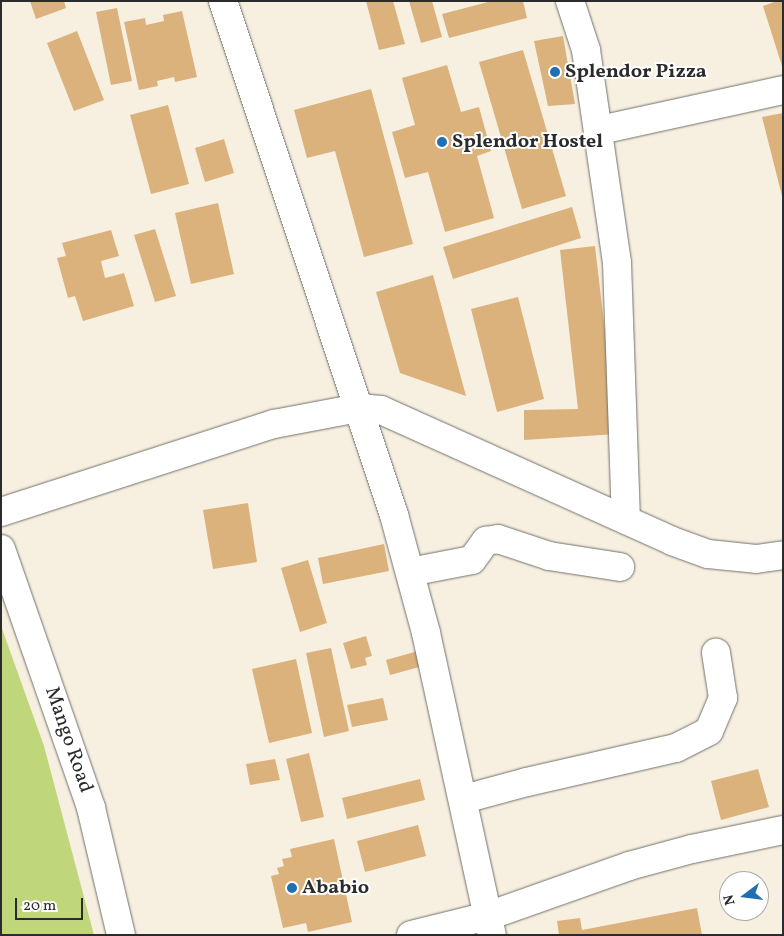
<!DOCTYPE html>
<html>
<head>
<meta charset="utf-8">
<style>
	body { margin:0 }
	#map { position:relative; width:784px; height:936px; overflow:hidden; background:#f7f0e1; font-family:Vollkorn,serif }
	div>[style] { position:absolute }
	.green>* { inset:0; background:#c0d67a }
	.building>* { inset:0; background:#dbb17c }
	.roads { filter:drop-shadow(0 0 1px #72706b) drop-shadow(0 0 1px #72706b) }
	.minor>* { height:28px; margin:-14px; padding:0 14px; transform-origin:14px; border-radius:14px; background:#fff }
	.dots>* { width:14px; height:14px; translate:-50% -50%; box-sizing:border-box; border:2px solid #fff; border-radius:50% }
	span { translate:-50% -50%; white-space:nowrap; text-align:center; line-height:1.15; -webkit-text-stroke:4px #fff; paint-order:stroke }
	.poi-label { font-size:20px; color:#2b2b2b; font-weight:700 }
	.left { translate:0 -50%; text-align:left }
	.street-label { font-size:20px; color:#2b2b2b }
	.frame { position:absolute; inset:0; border:2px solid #2b2b2b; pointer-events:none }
	.north { position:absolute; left:719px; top:871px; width:50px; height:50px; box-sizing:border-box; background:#fff; border:1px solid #aaa; border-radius:50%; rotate:255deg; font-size:14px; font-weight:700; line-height:20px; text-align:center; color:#2b2b2b }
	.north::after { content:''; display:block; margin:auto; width:18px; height:22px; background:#1f6fb2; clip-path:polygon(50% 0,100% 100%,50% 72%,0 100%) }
	.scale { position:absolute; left:15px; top:898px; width:68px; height:22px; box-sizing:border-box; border:2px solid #2b2b2b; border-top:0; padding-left:6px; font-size:15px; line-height:18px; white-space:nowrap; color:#2b2b2b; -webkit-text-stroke:4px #fff; paint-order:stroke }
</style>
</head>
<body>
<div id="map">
	<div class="green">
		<div style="clip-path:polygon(1px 626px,44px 746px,94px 935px,1px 935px)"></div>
	</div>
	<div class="building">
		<div style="clip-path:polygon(30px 1px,64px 1px,66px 8px,36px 19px)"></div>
		<div style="clip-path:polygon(366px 1px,393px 1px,405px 44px,379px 50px)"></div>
		<div style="clip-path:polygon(409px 1px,432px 1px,442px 37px,421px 43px)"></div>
		<div style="clip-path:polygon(492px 1px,523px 1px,527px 18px,449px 38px,442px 14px)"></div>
		<div style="clip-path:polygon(777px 1px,783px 1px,782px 66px,763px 6px)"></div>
		<div style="clip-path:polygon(117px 8px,132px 81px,111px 85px,96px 12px)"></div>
		<div style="clip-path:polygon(182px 11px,197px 77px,175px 82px,174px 77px,157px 81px,158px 86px,139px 90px,124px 22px,145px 18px,146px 25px,164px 21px,163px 15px)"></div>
		<div style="clip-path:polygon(77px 31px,104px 100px,74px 111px,47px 43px)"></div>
		<div style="clip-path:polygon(563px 36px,575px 104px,548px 106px,534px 41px)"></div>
		<div style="clip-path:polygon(523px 50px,566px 196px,522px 209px,479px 62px)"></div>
		<div style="clip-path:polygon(447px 65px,461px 112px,479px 107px,491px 151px,477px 156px,494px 218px,445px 232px,428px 172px,405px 178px,392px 132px,415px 125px,402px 78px)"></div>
		<div style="clip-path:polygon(371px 89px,413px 244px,364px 257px,335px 151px,307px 158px,294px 110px)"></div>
		<div style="clip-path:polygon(168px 105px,189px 184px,151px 194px,130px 115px)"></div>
		<div style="clip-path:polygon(783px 113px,783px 196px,782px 196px,762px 117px)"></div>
		<div style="clip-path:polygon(224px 139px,234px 173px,205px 182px,195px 148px)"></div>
		<div style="clip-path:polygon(218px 203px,234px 274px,191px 284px,175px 213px)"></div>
		<div style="clip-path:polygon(572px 207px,581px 238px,453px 279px,443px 247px)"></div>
		<div style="clip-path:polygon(155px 229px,176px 296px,155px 302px,134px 235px)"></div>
		<div style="clip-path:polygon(111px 230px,119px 256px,101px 261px,105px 278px,124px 273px,134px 306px,83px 321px,75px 296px,68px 298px,57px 258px,66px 256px,62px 243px)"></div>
		<div style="clip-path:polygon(595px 246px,617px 434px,524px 440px,524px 410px,578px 409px,560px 250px)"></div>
		<div style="clip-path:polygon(433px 275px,466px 396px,400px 373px,376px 292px)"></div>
		<div style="clip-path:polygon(518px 297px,544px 399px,497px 412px,471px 309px)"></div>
		<div style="clip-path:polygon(248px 503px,257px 562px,213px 569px,203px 510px)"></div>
		<div style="clip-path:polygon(384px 544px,389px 571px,323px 584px,318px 558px)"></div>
		<div style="clip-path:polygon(308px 560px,327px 623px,300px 632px,281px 568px)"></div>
		<div style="clip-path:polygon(366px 636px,372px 656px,365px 658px,367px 665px,351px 669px,343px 643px)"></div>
		<div style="clip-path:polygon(331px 648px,349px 731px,324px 737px,306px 653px)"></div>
		<div style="clip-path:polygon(418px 651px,423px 666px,390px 675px,386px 660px)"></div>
		<div style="clip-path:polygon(296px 659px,312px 733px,269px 743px,252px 669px)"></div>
		<div style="clip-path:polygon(383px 698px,388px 720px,352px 727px,347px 705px)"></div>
		<div style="clip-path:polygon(309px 753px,324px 817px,301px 822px,286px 759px)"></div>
		<div style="clip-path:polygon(275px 759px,280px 780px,250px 785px,246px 764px)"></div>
		<div style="clip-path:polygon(758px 769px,769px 807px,721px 820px,711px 781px)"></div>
		<div style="clip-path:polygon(420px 779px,425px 800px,347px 819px,342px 798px)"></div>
		<div style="clip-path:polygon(418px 825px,426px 856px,365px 872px,357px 841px)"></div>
		<div style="clip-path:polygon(334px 839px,352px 922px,308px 932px,306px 923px,283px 928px,271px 876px,279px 874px,277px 868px,284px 866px,282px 859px,292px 857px,290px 849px)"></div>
		<div style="clip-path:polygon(697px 908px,702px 935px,559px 935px,557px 921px,580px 918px,582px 930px)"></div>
	</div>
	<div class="roads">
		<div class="minor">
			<div style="left:223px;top:1px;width:542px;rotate:71.6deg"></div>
			<div style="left:394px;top:515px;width:122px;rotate:74.8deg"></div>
			<div style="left:426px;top:633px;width:309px;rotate:77.7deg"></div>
			<div style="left:570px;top:1px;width:52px;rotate:71.9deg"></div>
			<div style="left:586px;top:50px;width:215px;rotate:81.7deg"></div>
			<div style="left:617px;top:263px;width:257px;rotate:88deg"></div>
			<div style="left:600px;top:130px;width:187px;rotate:-12.3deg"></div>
			<div style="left:1px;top:512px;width:287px;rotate:-17.9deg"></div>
			<div style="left:274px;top:424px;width:86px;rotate:-10.7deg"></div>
			<div style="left:359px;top:408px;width:22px;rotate:5deg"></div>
			<div style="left:381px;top:410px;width:319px;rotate:24.2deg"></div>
			<div style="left:672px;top:541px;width:38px;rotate:20deg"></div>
			<div style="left:708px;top:554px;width:48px;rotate:5.9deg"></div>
			<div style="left:756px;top:559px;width:27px;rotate:-8deg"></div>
			<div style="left:1px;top:549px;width:274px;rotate:70.8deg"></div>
			<div style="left:91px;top:808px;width:130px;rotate:76.7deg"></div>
			<div style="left:410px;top:572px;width:63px;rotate:-11deg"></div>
			<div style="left:472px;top:560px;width:24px;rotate:-54deg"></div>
			<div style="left:486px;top:541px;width:12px;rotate:-9deg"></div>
			<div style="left:498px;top:539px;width:54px;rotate:18.4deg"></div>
			<div style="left:549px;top:556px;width:72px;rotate:8.8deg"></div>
			<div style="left:464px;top:799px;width:65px;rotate:-15.1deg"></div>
			<div style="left:527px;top:782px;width:153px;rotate:-12.9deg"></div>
			<div style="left:676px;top:748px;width:37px;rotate:-27deg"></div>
			<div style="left:709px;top:731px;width:36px;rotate:-67deg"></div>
			<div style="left:723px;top:698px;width:46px;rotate:-98.8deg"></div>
			<div style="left:411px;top:935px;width:79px;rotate:-13.9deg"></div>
			<div style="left:488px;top:916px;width:150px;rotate:-19.5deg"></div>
			<div style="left:629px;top:866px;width:65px;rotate:-15.1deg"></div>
			<div style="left:692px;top:849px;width:93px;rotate:-11.8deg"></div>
		</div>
	</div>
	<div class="dots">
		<div style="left:555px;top:72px;background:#1f6fb2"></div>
		<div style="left:442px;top:142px;background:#1f6fb2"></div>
		<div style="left:292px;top:888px;background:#1f6fb2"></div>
	</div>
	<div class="poi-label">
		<span class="left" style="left:565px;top:72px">Splendor Pizza</span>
		<span class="left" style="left:452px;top:142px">Splendor Hostel</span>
		<span class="left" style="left:302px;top:888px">Ababio</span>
	</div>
	<div class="street-label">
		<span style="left:68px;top:740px;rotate:71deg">Mango Road</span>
	</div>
	<div class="frame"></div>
	<div class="north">N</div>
	<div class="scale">20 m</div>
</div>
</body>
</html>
